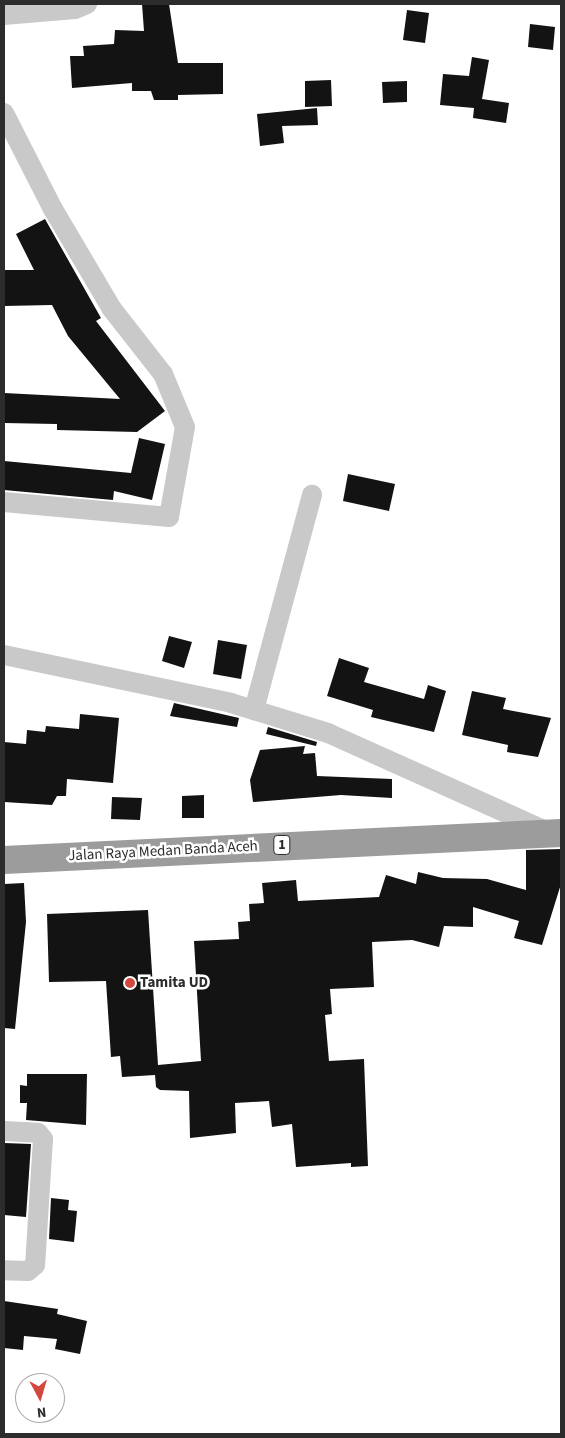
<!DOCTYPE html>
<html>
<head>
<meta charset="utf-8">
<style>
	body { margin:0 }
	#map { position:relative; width:565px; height:1438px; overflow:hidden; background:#fff; font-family:"Source Sans 3",sans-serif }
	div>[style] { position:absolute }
	.building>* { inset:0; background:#131313 }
	.minor>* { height:20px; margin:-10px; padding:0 10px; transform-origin:10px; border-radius:10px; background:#c9c9c9 }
	.trunk>* { height:28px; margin:-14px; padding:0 14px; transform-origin:14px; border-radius:14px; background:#9c9c9c }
	.dots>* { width:14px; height:14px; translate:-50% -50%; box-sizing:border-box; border:2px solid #fff; border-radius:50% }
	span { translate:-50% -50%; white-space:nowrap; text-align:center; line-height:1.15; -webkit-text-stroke:5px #fff; paint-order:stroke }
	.shield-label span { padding:1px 4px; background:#fff; border:1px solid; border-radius:4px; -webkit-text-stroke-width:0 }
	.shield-label { font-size:14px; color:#2c2c2c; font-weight:700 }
	.street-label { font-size:15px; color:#2c2c2c }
	.poi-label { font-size:15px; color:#2c2c2c; font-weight:700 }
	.left { translate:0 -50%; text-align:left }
	.frame { position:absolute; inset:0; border:5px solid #2c2c2c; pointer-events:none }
	.north { position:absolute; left:15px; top:1373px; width:50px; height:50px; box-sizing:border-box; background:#fff; border:1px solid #ababab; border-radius:50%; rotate:174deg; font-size:14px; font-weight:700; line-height:20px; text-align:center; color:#2c2c2c }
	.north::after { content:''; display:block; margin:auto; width:18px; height:22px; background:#d2473e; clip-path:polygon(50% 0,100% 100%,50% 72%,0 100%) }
</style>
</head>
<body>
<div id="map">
	<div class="building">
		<div style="clip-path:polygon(142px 4px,169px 4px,178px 63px,223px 63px,223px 94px,178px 95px,178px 100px,154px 100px,151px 91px,132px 91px,132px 83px,72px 88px,70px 56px,84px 56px,83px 46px,114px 44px,115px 30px,144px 31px)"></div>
		<div style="clip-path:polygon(407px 10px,429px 13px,425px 43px,403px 40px)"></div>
		<div style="clip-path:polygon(530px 24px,555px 27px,553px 50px,528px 47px)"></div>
		<div style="clip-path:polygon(472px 57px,489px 60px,482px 99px,509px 103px,506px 123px,473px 118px,474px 108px,440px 105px,443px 74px,469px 76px)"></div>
		<div style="clip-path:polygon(331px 80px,332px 106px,305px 107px,305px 81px)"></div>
		<div style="clip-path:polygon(407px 81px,407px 102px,383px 103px,382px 82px)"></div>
		<div style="clip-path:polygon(317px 108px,318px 125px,282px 126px,284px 143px,260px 146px,257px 114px)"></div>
		<div style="clip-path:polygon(45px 219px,101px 318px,96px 321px,165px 411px,137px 432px,57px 430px,57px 424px,4px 423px,4px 393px,120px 399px,68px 336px,52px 305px,4px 306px,4px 270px,34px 270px,16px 234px)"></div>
		<div style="clip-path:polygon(139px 438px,165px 444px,152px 500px,114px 491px,113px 500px,4px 490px,4px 461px,131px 473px)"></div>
		<div style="clip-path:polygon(348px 474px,395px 484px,389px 511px,343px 501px)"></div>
		<div style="clip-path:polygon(169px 636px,192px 642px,184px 668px,162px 661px)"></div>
		<div style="clip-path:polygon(218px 640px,247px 645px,241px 679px,213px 674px)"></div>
		<div style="clip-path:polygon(339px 658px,369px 668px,364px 682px,424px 699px,428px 685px,446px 691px,434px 732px,371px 717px,373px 710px,327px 696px)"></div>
		<div style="clip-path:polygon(472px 691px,506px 698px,503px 709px,551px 718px,538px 757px,507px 752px,508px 745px,462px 735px)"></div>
		<div style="clip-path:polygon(174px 703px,239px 718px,237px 727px,170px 716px)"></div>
		<div style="clip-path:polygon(80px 714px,119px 718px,113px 783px,67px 779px,66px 796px,57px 796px,52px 805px,4px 802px,4px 742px,26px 744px,27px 730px,45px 732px,46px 726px,79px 729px)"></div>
		<div style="clip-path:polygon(268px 727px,317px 742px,316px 746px,266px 734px)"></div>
		<div style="clip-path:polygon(305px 746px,303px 754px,315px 753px,317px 776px,392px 779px,392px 798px,341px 795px,253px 802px,250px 780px,260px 750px)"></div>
		<div style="clip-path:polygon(204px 795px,204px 818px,182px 818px,182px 796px)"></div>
		<div style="clip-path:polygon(112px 797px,142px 798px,140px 820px,111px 819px)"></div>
		<div style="clip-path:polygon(561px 849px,561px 884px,542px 945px,514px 938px,519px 921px,473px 907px,473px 927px,444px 926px,439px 947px,412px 940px,372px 942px,374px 987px,330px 989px,332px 1014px,325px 1015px,329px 1061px,364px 1059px,368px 1166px,351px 1167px,351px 1163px,296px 1167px,292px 1124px,272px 1127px,269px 1101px,235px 1103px,236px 1133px,190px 1138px,189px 1091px,160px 1090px,156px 1087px,155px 1075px,122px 1077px,120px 1056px,111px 1057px,106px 981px,49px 982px,47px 914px,148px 910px,158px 1065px,201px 1061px,194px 941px,239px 939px,238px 922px,250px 921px,249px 904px,264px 903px,262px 883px,296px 880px,298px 901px,379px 897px,386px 875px,416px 884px,418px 872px,443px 878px,487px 879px,526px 890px,526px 850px)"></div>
		<div style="clip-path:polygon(24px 883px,26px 922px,15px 1029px,4px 1028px,4px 884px)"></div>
		<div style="clip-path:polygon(27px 1074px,87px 1074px,86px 1125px,26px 1120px,27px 1103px,20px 1103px,20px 1085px,27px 1086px)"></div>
		<div style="clip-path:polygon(4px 1143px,31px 1144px,26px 1217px,4px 1215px)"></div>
		<div style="clip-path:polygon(51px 1198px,69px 1200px,68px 1210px,77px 1211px,74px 1242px,49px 1239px)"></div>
		<div style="clip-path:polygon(4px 1301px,58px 1309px,57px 1314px,87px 1321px,80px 1354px,55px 1349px,57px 1339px,24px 1336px,23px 1350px,4px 1348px)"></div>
	</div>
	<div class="minor">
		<div style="left:4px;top:15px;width:71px;rotate:-4.8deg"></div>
		<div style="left:75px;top:9px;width:13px;rotate:-23deg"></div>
		<div style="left:4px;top:113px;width:108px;rotate:63deg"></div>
		<div style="left:53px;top:209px;width:116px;rotate:59.5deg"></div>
		<div style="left:112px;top:309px;width:83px;rotate:51.9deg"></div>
		<div style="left:163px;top:374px;width:57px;rotate:67.5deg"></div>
		<div style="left:185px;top:427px;width:91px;rotate:100.1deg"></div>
		<div style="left:169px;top:517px;width:166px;rotate:-174.8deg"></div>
		<div style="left:4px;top:655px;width:232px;rotate:11.9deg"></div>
		<div style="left:231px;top:703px;width:102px;rotate:17.2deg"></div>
		<div style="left:328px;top:733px;width:241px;rotate:24.2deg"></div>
		<div style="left:254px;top:710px;width:223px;rotate:-74.9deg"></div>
		<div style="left:4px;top:1131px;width:34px;rotate:3deg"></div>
		<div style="left:38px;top:1133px;width:8px;rotate:50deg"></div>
		<div style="left:43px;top:1139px;width:126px;rotate:93.6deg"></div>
		<div style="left:35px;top:1265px;width:9px;rotate:139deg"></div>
		<div style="left:28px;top:1271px;width:24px;rotate:-178deg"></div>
	</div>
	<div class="trunk">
		<div style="left:4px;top:860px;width:558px;rotate:-2.78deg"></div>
	</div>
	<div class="dots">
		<div style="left:130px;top:983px;background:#d2473e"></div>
	</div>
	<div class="shield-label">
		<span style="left:282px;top:845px">1</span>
	</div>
	<div class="street-label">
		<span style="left:163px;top:851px;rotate:-3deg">Jalan Raya Medan Banda Aceh</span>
	</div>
	<div class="poi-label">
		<span class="left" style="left:140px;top:983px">Tamita UD</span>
	</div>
	<div class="frame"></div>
	<div class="north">N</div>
</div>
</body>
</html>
